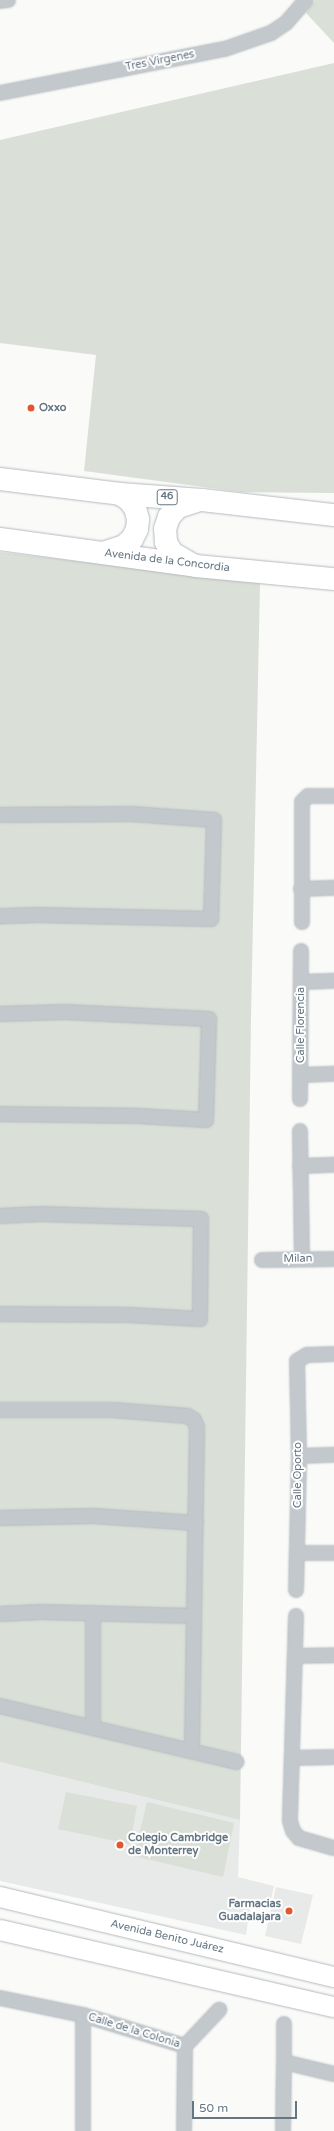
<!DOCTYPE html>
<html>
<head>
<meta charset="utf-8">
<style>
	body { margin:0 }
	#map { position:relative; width:334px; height:2131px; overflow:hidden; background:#fafaf8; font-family:"Varela Round",sans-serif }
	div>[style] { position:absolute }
	.built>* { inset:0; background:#e8e9e9 }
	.green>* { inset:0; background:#dadfd7 }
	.roads { filter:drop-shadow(0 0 1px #b3babf) drop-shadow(0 0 1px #b3babf) }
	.minor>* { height:14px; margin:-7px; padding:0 7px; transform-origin:7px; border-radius:7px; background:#c3c8cc }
	.secondary>* { height:20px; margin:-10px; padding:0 10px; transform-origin:10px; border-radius:10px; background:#fff }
	.primary>* { height:22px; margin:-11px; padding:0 11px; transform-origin:11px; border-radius:11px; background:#fff }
	.dots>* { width:11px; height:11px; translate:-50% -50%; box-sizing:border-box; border:2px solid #fff; border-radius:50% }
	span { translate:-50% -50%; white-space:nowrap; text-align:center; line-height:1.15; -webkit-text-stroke:4px #fff; paint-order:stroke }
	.shield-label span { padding:1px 3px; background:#fff; border:1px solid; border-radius:3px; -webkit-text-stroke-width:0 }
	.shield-label { font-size:10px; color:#657683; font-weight:700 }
	.street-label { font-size:11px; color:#657683 }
	.poi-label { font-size:11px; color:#657683; font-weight:700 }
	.left { translate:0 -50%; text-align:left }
	.right { translate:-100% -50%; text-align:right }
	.scale { position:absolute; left:192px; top:2101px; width:105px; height:18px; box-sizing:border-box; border:2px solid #657683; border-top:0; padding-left:5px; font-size:12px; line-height:14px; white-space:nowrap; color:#657683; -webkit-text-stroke:3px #fff; paint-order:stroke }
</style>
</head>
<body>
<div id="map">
	<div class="built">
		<div style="clip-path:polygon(0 1762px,240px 1820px,238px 1877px,274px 1886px,270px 1903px,251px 1901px,246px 1935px,0 1881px)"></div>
		<div style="clip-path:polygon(276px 1887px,313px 1895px,301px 1944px,265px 1936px)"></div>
	</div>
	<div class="green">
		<div style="clip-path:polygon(315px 0,334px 0,334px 43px,306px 13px)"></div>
		<div style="clip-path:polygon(334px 63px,334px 493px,241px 492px,84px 471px,96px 355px,0 343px,0 140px)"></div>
		<div style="clip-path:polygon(0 552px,260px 583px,251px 1017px,240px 1820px,0 1762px)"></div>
		<div style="clip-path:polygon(66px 1792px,137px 1806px,130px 1844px,58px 1829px)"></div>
		<div style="clip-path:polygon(147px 1802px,234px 1823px,223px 1877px,134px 1856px)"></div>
	</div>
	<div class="roads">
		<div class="minor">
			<div style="left:0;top:1px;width:8px;rotate:-7deg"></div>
			<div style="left:0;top:93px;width:229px;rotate:-11.1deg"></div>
			<div style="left:225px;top:49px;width:49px;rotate:-19.2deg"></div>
			<div style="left:271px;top:33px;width:18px;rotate:-34deg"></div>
			<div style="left:286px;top:23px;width:30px;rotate:-49deg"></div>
			<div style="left:0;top:815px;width:132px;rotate:-0.4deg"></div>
			<div style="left:132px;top:814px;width:82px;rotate:4.2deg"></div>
			<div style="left:214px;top:820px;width:99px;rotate:91.7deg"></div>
			<div style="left:211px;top:919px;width:173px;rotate:-178.7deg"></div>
			<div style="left:38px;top:915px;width:38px;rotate:178deg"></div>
			<div style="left:301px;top:889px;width:33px;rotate:-2deg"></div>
			<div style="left:302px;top:922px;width:120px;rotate:-90deg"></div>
			<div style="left:302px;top:802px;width:8px;rotate:-45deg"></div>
			<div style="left:308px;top:796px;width:26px"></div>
			<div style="left:301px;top:982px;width:33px;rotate:-2deg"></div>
			<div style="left:0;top:1014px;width:65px;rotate:-1.8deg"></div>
			<div style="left:65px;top:1012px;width:144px;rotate:2.8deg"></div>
			<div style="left:209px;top:1019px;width:101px;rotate:91.7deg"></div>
			<div style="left:206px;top:1120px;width:67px;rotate:-176.6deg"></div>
			<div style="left:139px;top:1116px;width:139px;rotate:-179.2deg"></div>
			<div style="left:300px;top:1075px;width:34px;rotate:-2deg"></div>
			<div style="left:300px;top:1099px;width:148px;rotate:-89.6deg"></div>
			<div style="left:300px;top:1131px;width:128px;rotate:89.1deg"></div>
			<div style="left:300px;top:1166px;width:34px;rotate:-2deg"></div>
			<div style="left:0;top:1216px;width:41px;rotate:-2.8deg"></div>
			<div style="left:41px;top:1214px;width:160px;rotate:1.8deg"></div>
			<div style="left:201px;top:1219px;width:100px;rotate:90.6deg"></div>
			<div style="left:200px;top:1319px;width:71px;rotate:-176.8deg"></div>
			<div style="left:129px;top:1315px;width:129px;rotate:-179.6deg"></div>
			<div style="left:262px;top:1260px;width:72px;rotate:-0.8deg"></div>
			<div style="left:0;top:1410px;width:113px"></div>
			<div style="left:113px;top:1410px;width:75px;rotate:4.6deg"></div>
			<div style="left:188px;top:1416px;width:7px;rotate:34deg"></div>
			<div style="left:194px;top:1420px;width:8px;rotate:67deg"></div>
			<div style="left:197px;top:1427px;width:324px;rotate:90.9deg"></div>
			<div style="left:299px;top:1456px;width:35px;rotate:-2deg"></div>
			<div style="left:0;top:1518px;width:94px;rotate:-1.2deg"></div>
			<div style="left:94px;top:1516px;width:102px;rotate:3.9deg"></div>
			<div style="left:297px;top:1553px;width:37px"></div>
			<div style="left:296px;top:1590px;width:134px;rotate:-88.7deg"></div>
			<div style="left:299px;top:1456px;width:95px;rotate:-91.2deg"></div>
			<div style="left:297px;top:1361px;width:12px;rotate:-31deg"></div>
			<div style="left:307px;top:1355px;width:27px;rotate:-2deg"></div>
			<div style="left:0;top:1614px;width:41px;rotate:-2.8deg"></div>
			<div style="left:41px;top:1612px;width:153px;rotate:1.5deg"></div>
			<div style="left:296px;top:1616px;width:205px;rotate:91.7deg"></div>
			<div style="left:290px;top:1821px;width:10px;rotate:73deg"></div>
			<div style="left:293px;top:1831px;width:9px;rotate:49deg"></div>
			<div style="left:299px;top:1838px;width:36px;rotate:16deg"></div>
			<div style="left:295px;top:1656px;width:39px;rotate:-1deg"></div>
			<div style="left:0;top:1706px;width:243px;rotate:13.3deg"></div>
			<div style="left:93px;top:1728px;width:115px;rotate:-90deg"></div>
			<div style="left:293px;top:1758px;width:41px;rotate:-1.4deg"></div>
			<div style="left:0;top:1998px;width:85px;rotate:11.6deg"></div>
			<div style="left:83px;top:2015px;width:107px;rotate:16.9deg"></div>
			<div style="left:83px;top:2015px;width:116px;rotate:90deg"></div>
			<div style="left:185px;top:2046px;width:50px;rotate:-46.6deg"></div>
			<div style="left:284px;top:2062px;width:38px;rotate:-90deg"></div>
			<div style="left:184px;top:2131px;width:85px;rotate:-89.3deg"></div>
			<div style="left:283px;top:2131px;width:69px;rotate:-89.2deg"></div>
			<div style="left:284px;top:2062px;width:51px;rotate:13.5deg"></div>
		</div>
		<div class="secondary">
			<div style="left:0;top:1897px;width:343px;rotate:13.5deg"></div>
			<div style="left:0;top:1930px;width:343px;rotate:13deg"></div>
		</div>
		<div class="primary">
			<div style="left:0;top:479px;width:121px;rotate:7.1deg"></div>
			<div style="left:120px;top:494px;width:82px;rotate:4.2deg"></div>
			<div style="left:202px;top:500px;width:133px;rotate:6.5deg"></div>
			<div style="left:0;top:539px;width:198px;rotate:7.8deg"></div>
			<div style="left:196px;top:566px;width:139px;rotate:5.4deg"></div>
			<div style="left:103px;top:553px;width:22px;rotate:-18deg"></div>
			<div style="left:124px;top:546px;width:11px;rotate:-41deg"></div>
			<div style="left:132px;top:539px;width:11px;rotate:-63deg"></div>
			<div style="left:137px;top:529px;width:10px;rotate:-84deg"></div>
			<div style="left:138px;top:519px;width:11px;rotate:-105deg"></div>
			<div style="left:135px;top:508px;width:10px;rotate:-127deg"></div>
			<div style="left:129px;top:500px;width:11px;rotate:-146deg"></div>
			<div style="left:193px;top:565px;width:24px;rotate:-150deg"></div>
			<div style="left:172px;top:553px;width:13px;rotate:-119deg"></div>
			<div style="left:166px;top:542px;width:13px;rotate:-94deg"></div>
			<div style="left:165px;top:529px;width:13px;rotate:-72deg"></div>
			<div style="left:169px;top:517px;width:13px;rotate:-48deg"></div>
			<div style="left:178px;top:507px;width:22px;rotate:-18deg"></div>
		</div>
	</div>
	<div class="dots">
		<div style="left:31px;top:408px;background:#e4572e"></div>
		<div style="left:120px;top:1845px;background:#e4572e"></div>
		<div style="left:289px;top:1911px;background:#e4572e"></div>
	</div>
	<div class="shield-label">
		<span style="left:167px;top:497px">46</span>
	</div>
	<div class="street-label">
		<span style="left:160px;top:61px;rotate:-11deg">Tres Virgenes</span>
		<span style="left:167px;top:561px;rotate:7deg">Avenida de la Concordia</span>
		<span style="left:301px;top:1025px;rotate:-90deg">Calle Florencia</span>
		<span style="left:298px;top:1259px;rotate:-1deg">Milan</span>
		<span style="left:298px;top:1475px;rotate:-90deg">Calle Oporto</span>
		<span style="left:167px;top:1937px;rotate:13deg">Avenida Benito Juárez</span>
		<span style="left:134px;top:2031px;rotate:17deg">Calle de la Colonia</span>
	</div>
	<div class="poi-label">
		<span class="left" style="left:39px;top:408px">Oxxo</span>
		<span class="left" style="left:128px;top:1845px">Colegio Cambridge<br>de Monterrey</span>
		<span class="right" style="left:281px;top:1911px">Farmacias<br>Guadalajara</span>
	</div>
	<div class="scale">50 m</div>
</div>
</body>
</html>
